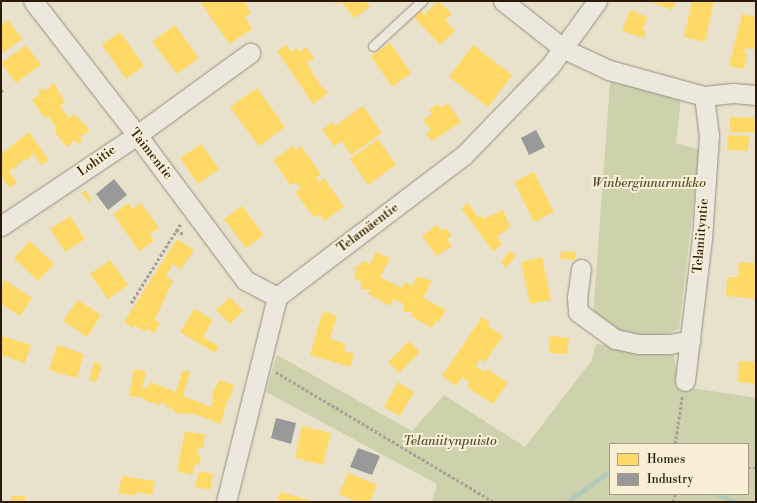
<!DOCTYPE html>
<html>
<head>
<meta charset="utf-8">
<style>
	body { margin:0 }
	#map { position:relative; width:757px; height:503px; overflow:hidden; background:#e8e1cb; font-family:"Libre Bodoni",serif }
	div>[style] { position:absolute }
	.green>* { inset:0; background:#cdd2ad }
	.homes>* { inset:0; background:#ffd966 }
	.industry>* { inset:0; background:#999 }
	.stream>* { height:5px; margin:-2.5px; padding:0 2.5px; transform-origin:2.5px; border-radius:2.5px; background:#b3caba }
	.path>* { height:2.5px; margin-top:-1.25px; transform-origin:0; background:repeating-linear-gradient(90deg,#a7a197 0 3px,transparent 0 5px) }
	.roads { filter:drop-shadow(0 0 1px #948e80) drop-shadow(0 0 1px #948e80) }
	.lane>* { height:9px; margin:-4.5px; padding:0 4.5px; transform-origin:4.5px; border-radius:4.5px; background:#ece8dd }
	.street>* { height:19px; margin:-9.5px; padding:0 9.5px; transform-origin:9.5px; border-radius:9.5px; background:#ece8dd }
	span { translate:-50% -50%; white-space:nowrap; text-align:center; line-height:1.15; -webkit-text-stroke:4px #f8efd5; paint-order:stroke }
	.street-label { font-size:13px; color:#2b1a09 }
	.park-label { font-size:13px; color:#554e33; font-style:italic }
	.frame { position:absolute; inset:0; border:2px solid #2b1a09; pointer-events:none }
	.legend { position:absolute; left:609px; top:443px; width:140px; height:52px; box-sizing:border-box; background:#f8efd5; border:1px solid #a69a83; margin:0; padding:5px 7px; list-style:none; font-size:12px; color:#2b1a09 }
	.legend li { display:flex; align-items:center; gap:8px; height:20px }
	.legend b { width:20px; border:1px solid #a69a83 }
</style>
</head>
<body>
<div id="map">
	<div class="green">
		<div style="clip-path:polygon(610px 82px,681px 98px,676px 143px,700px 150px,679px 329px,667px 334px,641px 338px,617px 332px,593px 317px)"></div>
		<div style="clip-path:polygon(evenodd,596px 344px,674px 355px,679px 386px,756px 398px,756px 502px,432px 502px,437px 484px,266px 392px,277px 355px,412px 431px,444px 395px,525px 447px,592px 360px,596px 344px,610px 444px,748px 444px,748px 494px,610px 494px,610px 444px)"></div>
	</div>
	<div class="homes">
		<div style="clip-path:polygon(200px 1px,244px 1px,251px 13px,245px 17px,252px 29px,229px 44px)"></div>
		<div style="clip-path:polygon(333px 1px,365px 1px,370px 7px,354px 18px,341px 1px,336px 5px)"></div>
		<div style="clip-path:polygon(438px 1px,452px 14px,445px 20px,455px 31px,440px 45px,413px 16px,420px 10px,424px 15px)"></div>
		<div style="clip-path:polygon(648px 1px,676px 1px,672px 10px)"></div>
		<div style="clip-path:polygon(692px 1px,714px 1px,705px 42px,684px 37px)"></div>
		<div style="clip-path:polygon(630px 10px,647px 17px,642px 30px,646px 31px,644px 38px,622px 31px)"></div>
		<div style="clip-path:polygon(742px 14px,756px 17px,756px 49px,745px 48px,744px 53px,747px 54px,744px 69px,729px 66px)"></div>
		<div style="clip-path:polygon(8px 20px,22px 39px,1px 54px,1px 26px)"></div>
		<div style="clip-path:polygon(175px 25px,199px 58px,177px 74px,152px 42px)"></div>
		<div style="clip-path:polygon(120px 32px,144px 66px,126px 79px,102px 45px)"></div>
		<div style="clip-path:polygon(390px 43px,411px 73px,392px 87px,371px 56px)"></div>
		<div style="clip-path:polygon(26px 45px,41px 65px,16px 83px,1px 63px)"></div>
		<div style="clip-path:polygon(287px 45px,292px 52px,297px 48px,300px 52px,306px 47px,314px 58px,307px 63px,320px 85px,328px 93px,313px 104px,277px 51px)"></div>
		<div style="clip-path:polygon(473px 45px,512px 75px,488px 107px,449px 77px)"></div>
		<div style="clip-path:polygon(54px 83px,65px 103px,60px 106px,69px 118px,74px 114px,90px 130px,80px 137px,82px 141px,78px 144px,75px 140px,67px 147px,56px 134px,56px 128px,48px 116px,46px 118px,42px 115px,32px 100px,40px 94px,38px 91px,43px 88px,45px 91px)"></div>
		<div style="clip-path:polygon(257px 88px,285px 127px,259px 146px,230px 107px)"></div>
		<div style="clip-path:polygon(448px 103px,461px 122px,432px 141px,426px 134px,431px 130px,423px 120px,432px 114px,429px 110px,438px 104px,440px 108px)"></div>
		<div style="clip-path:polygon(363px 106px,382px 133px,351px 155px,342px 141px,334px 146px,322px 130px,332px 122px,335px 126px)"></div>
		<div style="clip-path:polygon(730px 117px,756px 118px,756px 133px,729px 132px)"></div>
		<div style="clip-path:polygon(29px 132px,49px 160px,41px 165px,33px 153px,27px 161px,25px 159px,16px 166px,18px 168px,11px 169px,9px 171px,17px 183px,10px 188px,1px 176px,1px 150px,3px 153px)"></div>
		<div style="clip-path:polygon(728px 135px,749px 136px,748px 151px,727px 150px)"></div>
		<div style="clip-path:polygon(378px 139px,396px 165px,368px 185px,350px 159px)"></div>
		<div style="clip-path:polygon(201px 144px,219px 169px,198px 184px,180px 158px)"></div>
		<div style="clip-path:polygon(293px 146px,296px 150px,301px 146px,321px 174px,316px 178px,319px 182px,324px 178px,344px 207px,324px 221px,319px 214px,314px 218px,295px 192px,301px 188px,296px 182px,291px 186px,273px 160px)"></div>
		<div style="clip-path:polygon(534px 172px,554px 212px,534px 222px,514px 182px)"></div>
		<div style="clip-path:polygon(85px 190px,92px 200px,89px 202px,82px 193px)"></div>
		<div style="clip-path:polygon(129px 203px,132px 209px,141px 203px,159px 228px,150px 234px,154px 241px,139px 251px,113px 214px)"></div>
		<div style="clip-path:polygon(468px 203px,478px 217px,481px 215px,483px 219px,503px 210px,510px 227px,497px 237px,502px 244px,493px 251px,461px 208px)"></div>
		<div style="clip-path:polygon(242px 206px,264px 235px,246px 248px,224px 219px)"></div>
		<div style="clip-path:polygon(70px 216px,85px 239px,65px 252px,50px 229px)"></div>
		<div style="clip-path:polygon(437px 225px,442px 231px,446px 228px,452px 236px,447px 239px,452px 246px,437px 256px,422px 236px)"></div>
		<div style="clip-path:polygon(177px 239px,194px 250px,181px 269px,173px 264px,166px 276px,173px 281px,155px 319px,160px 324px,154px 333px,147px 329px,145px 332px,135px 325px,133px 328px,124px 322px)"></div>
		<div style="clip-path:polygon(30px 241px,54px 264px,38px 281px,14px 258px)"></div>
		<div style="clip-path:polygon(510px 251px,516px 256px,506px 268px,501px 261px)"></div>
		<div style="clip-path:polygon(561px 251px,576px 252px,575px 260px,560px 259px)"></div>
		<div style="clip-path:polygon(376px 252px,390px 258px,380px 277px,402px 288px,405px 282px,412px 286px,417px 276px,432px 281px,423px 298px,446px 310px,439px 322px,436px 321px,432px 328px,411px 316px,413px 312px,404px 312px,404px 304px,393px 299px,390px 306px,368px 294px,371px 290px,361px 289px,362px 282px,354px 278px,357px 271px,354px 269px,364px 261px,370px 264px)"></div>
		<div style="clip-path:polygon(542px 257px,551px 300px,530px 304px,521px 262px)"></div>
		<div style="clip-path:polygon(110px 260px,128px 285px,108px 299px,90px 274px)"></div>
		<div style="clip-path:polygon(739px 262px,756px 263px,756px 299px,726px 296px,727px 277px,738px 277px)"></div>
		<div style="clip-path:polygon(3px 279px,32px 298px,20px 316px,1px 304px)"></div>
		<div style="clip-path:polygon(230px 297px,243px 311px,230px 324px,216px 310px)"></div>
		<div style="clip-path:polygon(78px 300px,101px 315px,87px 337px,63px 321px)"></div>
		<div style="clip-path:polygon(194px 309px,213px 320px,203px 337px,219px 346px,215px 353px,180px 332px)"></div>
		<div style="clip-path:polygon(323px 311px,337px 316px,330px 339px,346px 344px,344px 351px,354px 354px,350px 367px,310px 355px)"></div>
		<div style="clip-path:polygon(482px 317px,490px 323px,488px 326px,503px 336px,485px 362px,480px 359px,475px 366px,484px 372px,487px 369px,508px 383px,493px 404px,467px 387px,470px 383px,462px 377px,456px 386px,442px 376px)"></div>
		<div style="clip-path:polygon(1px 336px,31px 345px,25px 363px,1px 355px)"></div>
		<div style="clip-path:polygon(550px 336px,569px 338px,567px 354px,549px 353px)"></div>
		<div style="clip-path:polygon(409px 341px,420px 352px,399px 373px,388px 362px)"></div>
		<div style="clip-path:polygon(57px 345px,84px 354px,77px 378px,49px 370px)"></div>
		<div style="clip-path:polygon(739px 361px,756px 362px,756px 384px,738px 382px)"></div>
		<div style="clip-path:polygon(94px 362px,102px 365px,96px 382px,89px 380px)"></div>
		<div style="clip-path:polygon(134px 369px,146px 372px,142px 387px,148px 388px,150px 382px,176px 392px,183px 370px,190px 372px,183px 396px,211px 407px,214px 397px,211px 396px,219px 380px,234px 385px,229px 401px,227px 400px,221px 424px,194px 414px,174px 413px,175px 410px,166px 407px,167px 404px,160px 403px,160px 405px,144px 400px,145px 398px,129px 396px)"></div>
		<div style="clip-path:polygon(398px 382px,414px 392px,400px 416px,384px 407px)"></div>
		<div style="clip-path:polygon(302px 426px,331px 433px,323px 465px,295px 458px)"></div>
		<div style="clip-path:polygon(185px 431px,205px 435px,203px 448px,199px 447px,197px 455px,201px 456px,199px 465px,195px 464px,192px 475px,177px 471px)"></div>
		<div style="clip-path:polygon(199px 471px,213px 474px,210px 490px,195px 487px)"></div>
		<div style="clip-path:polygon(348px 473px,377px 485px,370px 502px,358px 502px,339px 494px)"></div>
		<div style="clip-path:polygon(122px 476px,155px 481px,152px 495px,136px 492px,135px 495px,129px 495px,118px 493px)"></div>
		<div style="clip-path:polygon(280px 492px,309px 500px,308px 502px,277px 502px)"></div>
		<div style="clip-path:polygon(11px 496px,25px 496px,25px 502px,11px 502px)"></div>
	</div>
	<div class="industry">
		<div style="clip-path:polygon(536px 130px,545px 147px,529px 155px,521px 138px)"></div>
		<div style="clip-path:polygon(114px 179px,127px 195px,108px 210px,96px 194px)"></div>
		<div style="clip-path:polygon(276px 418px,296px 423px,291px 444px,271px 438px)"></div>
		<div style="clip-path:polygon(358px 448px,380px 456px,372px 475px,350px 467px)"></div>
	</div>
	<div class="stream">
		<div style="left:715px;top:494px;width:23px;rotate:20deg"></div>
		<div style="left:567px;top:502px;width:53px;rotate:-35.8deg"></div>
	</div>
	<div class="path">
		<div style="left:1px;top:90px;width:3px;rotate:45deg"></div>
		<div style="left:176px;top:230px;width:10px;rotate:29deg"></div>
		<div style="left:131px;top:303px;width:94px;rotate:-58deg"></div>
		<div style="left:276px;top:372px;width:254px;rotate:30.8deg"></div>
		<div style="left:675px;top:444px;width:48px;rotate:-81.5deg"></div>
		<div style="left:748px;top:468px;width:8px"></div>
		<div style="left:673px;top:502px;width:8px;rotate:-76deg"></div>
	</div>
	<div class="roads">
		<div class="lane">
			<div style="left:373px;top:46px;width:67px;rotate:-42.6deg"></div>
		</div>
		<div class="street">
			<div style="left:33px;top:1px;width:170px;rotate:52.2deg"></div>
			<div style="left:137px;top:135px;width:181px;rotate:53.3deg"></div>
			<div style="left:245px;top:280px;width:36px;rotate:28deg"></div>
			<div style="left:503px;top:1px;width:78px;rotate:38.2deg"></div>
			<div style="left:564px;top:49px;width:50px;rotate:25deg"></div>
			<div style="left:609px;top:70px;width:98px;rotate:15.3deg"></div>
			<div style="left:704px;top:96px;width:40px;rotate:82.9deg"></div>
			<div style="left:709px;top:136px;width:102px;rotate:93.9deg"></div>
			<div style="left:702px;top:238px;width:144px;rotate:96.8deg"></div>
			<div style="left:704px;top:96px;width:29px;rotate:-6deg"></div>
			<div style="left:733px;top:93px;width:23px;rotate:5deg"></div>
			<div style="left:1px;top:226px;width:164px;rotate:-33.8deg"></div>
			<div style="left:137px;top:135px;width:140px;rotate:-36deg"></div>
			<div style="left:581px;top:269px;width:28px;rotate:98deg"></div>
			<div style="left:577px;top:297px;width:15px;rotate:86deg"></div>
			<div style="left:578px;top:312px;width:46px;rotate:36.1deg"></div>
			<div style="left:615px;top:339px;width:24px;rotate:12deg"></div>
			<div style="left:638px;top:344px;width:32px"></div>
			<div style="left:670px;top:344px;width:21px;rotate:-11deg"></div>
			<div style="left:226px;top:502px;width:211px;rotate:-76deg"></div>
			<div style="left:277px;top:297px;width:235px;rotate:-37.2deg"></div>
			<div style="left:464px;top:155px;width:124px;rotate:-46deg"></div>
			<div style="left:550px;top:66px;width:80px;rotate:-54.1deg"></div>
		</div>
	</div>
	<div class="street-label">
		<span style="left:151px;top:154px;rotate:52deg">Taimentie</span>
		<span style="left:97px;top:161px;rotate:-35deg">Lohitie</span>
		<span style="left:368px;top:228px;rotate:-37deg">Telamäentie</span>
		<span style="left:701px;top:236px;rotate:-85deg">Telaniityntie</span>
	</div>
	<div class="park-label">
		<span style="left:649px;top:183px">Winberginnurmikko</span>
		<span style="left:450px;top:441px">Telaniitynpuisto</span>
	</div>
	<div class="frame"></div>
	<ul class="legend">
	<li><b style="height:11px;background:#ffd966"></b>Homes</li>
	<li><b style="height:11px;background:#999"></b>Industry</li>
	</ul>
</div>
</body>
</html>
